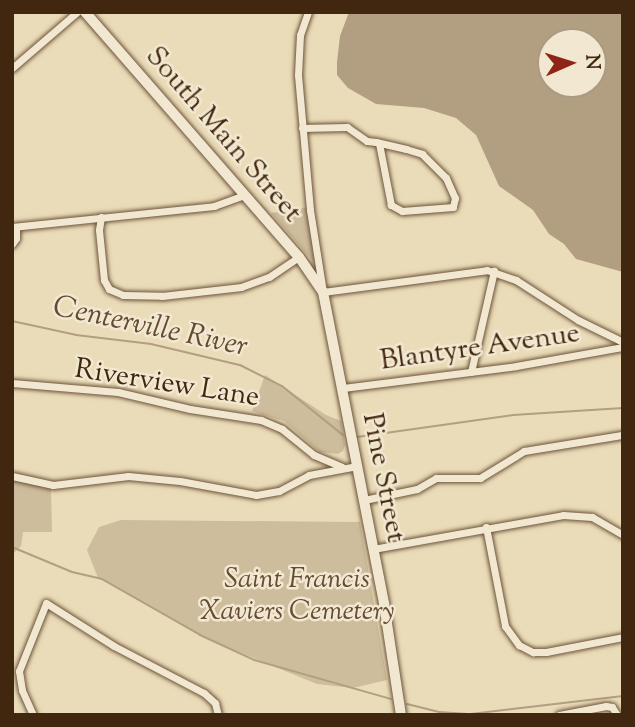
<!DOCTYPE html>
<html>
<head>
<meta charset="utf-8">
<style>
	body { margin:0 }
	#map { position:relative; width:635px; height:727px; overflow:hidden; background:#ebdcb9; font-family:"Sorts Mill Goudy",serif }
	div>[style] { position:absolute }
	.green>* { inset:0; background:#cebd9c }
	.water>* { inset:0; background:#b29e80 }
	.stream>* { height:2px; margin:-1px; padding:0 1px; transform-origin:1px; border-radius:1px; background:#b29e80 }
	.roads { filter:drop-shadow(0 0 2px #6c543a) drop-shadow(0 0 2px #6c543a) }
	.street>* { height:7px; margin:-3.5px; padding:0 3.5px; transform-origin:3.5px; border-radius:3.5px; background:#f2e8d2 }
	.secondary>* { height:10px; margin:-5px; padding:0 5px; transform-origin:5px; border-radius:5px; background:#f2e8d2 }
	span { translate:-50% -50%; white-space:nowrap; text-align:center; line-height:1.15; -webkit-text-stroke:5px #f2e8d2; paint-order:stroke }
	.street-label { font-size:28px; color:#422710 }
	.park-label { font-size:28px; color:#654c33; font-style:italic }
	.water-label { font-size:30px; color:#644b32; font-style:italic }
	.frame { position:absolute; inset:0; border:14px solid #422710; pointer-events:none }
	.north { position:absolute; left:537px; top:28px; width:70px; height:70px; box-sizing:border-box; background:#f2e8d2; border:2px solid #ac9b84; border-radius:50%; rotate:87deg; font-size:19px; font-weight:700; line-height:28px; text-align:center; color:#422710 }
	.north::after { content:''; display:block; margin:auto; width:24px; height:32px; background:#8f2418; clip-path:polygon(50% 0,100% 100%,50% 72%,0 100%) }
</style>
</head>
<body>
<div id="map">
	<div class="green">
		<div style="clip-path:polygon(308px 207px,314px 262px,271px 213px)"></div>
		<div style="clip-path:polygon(265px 375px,326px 415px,341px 421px,345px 445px,343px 451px,338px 454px,320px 452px,284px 421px,252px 411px)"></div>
		<div style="clip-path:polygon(12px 480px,51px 488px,52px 532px,23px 532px,21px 546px,12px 555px)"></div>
		<div style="clip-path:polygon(121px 520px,360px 522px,387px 680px,353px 688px,317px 684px,207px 639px,98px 578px,87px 550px,99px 527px)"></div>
	</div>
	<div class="water">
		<div style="clip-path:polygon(evenodd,349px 12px,623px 12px,623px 272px,576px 259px,564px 244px,549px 234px,533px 210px,499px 186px,476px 135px,456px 118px,424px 108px,376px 104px,348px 88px,337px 75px,337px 62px,340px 36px,349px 12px,551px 42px,593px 42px,593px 84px,551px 84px,551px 42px)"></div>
	</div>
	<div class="stream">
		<div style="left:12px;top:321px;width:66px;rotate:12.3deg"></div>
		<div style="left:76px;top:335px;width:76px;rotate:6.8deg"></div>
		<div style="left:151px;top:344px;width:91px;rotate:13.3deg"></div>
		<div style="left:240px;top:365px;width:47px;rotate:26.6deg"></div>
		<div style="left:282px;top:386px;width:78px;rotate:38.8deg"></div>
		<div style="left:357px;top:437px;width:158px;rotate:-8deg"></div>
		<div style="left:513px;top:415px;width:110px;rotate:-3.6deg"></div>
		<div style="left:12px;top:547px;width:65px;rotate:22.6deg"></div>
		<div style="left:72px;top:572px;width:31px;rotate:13deg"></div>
		<div style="left:102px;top:579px;width:113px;rotate:29.7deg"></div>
		<div style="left:200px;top:635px;width:60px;rotate:24.8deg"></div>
		<div style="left:254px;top:660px;width:142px;rotate:15.9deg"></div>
		<div style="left:407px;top:704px;width:33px;rotate:14deg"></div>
		<div style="left:439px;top:712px;width:32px;rotate:4deg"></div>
		<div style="left:471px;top:714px;width:153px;rotate:-6.8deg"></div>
	</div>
	<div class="roads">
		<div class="street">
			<div style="left:308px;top:12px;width:24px;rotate:109deg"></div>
			<div style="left:300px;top:35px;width:40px;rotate:92.9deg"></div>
			<div style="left:298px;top:75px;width:136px;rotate:84.9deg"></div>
			<div style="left:310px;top:210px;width:83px;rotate:81deg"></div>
			<div style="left:323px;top:292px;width:165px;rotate:-7.6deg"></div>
			<div style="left:487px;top:270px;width:31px;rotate:19deg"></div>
			<div style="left:516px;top:280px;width:74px;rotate:32.8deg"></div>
			<div style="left:578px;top:320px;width:50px;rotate:26.1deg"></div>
			<div style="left:12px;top:68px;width:86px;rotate:-40.7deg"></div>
			<div style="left:302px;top:128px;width:45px;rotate:-1.3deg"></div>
			<div style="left:347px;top:127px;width:24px;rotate:35deg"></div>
			<div style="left:367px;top:141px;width:9px;rotate:6deg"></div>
			<div style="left:376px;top:142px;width:31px;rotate:13deg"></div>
			<div style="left:406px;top:149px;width:17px;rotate:17deg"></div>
			<div style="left:422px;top:154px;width:34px;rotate:45deg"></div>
			<div style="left:446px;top:178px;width:22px;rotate:66deg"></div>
			<div style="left:455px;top:198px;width:9px;rotate:103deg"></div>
			<div style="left:453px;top:207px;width:51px;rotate:175.5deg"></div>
			<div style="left:402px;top:211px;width:13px;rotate:-151deg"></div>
			<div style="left:391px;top:205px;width:63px;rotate:-101deg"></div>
			<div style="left:101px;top:217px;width:13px;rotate:99deg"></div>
			<div style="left:99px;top:230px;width:50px;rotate:84.3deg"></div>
			<div style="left:104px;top:280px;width:10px;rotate:61deg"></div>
			<div style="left:109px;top:289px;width:15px;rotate:23deg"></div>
			<div style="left:123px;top:295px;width:39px;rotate:1deg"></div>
			<div style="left:162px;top:296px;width:80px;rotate:-6.5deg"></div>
			<div style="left:241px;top:287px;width:30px;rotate:-20deg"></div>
			<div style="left:269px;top:277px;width:36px;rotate:-34deg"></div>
			<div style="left:12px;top:227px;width:203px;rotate:-5.9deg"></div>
			<div style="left:214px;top:206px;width:33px;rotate:-20deg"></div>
			<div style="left:12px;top:244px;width:7px;rotate:-56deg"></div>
			<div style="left:16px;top:238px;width:11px;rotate:-90deg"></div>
			<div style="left:471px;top:372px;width:104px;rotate:-77.2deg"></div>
			<div style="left:12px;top:383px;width:106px;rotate:4.9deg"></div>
			<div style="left:118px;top:392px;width:74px;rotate:13.3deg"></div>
			<div style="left:190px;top:409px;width:72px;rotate:8.8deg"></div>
			<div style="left:261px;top:420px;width:23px;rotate:23deg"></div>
			<div style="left:282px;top:429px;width:41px;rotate:39.1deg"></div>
			<div style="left:314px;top:455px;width:30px;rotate:23deg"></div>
			<div style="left:343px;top:388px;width:174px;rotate:-7.2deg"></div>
			<div style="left:516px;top:366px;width:109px;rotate:-10.1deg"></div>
			<div style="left:12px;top:476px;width:42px;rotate:12.4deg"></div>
			<div style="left:53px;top:485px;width:76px;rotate:-6.8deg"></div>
			<div style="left:128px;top:476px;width:52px;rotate:5.5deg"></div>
			<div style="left:180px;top:481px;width:77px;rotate:10.4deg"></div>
			<div style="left:256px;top:495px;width:23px;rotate:-10deg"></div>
			<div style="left:279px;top:491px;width:34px;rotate:-28deg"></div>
			<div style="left:309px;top:475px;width:49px;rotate:-10.6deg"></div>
			<div style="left:364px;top:500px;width:54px;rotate:-11.7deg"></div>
			<div style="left:417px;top:489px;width:22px;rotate:-30deg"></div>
			<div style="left:436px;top:478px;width:44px"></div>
			<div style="left:480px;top:478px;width:52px;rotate:-31.5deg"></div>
			<div style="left:524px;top:451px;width:99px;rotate:-9.3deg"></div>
			<div style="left:486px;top:527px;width:101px;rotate:79.1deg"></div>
			<div style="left:505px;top:626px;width:24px;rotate:54deg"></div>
			<div style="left:519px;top:645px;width:16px;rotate:27deg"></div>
			<div style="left:533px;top:652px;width:13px"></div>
			<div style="left:546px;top:652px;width:78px;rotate:-11deg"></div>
			<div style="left:373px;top:549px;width:193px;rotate:-10.1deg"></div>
			<div style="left:563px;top:515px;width:29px;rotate:4deg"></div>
			<div style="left:592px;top:517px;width:36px;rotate:30deg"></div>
			<div style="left:33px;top:715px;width:27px;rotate:-114deg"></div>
			<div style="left:22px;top:690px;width:19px;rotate:-99deg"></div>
			<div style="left:19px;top:671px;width:73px;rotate:-68.3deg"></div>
			<div style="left:46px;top:603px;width:80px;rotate:32.3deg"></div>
			<div style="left:114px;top:646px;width:102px;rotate:27.6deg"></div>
			<div style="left:204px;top:693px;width:15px;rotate:42deg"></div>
			<div style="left:215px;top:703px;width:12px;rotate:76deg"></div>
			<div style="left:559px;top:715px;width:48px;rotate:-10.8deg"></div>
			<div style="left:606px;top:706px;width:6px;rotate:9deg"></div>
			<div style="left:612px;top:707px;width:9px;rotate:58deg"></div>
		</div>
		<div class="secondary">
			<div style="left:85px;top:12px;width:325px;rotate:48.9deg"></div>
			<div style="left:299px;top:257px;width:42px;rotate:55.6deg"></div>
			<div style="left:323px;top:292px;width:318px;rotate:78.9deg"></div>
			<div style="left:384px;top:604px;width:112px;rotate:81.3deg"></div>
		</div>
	</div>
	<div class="street-label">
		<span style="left:223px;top:135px;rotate:49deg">South Main Street</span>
		<span style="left:480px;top:348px;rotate:-8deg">Blantyre Avenue</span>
		<span style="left:167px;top:384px;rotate:9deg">Riverview Lane</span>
		<span style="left:383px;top:478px;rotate:79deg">Pine Street</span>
	</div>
	<div class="park-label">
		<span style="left:297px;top:596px">Saint Francis<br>Xaviers Cemetery</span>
	</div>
	<div class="water-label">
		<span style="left:150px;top:328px;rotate:12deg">Centerville River</span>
	</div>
	<div class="frame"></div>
	<div class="north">N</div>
</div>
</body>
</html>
